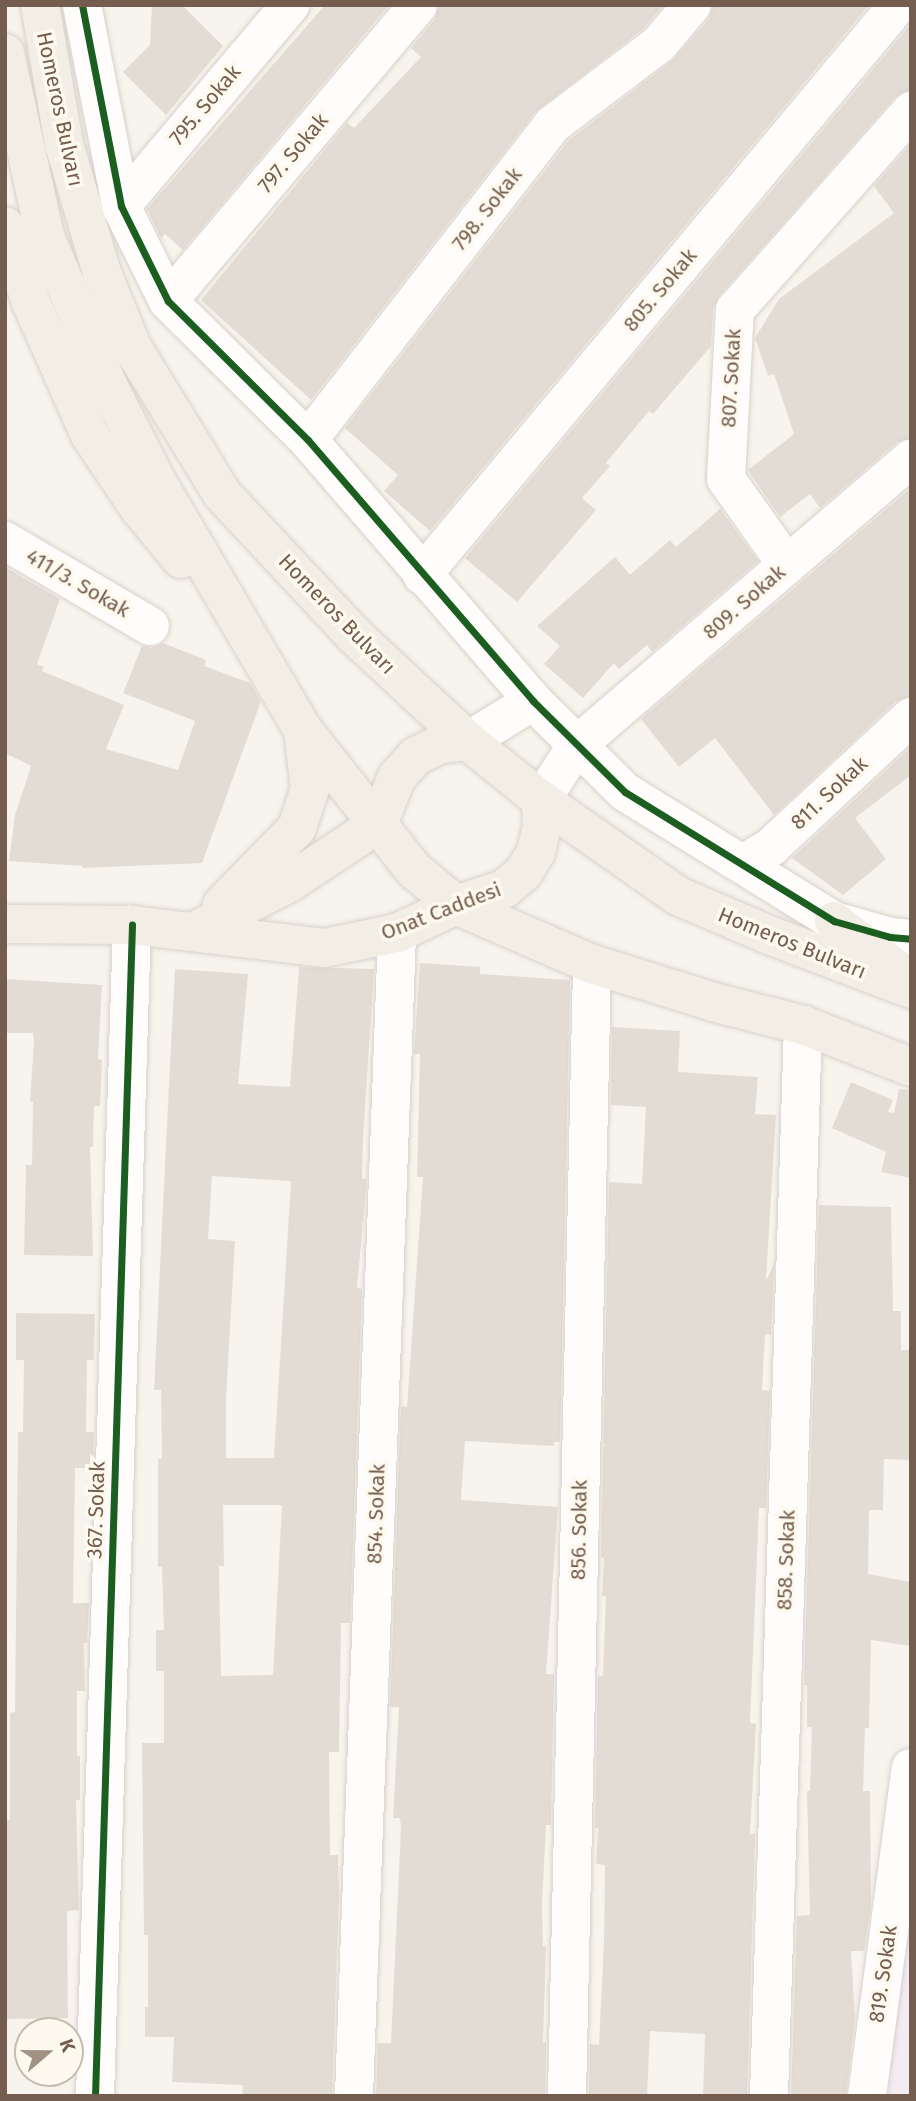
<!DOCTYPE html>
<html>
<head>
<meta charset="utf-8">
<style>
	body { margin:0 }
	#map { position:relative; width:916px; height:2101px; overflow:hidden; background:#f7f4ed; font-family:"Fira Sans",sans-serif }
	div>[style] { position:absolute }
	.education>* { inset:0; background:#f4ecf3 }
	.building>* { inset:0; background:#e3dcd5 }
	.roads { filter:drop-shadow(0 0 2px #d7d1cb) drop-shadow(0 0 2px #d7d1cb) }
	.minor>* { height:38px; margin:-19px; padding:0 19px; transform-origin:19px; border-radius:19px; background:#fefdfc }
	.major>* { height:38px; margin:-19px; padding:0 19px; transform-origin:19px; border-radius:19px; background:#f2eee6 }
	.cycleway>* { height:7px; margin:-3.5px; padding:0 3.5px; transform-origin:3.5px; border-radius:3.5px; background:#1b5e20 }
	span { translate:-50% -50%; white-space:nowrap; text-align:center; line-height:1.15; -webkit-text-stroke:7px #fef9ef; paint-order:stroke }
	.street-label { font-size:21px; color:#745d4e }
	.frame { position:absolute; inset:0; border:7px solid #745d4e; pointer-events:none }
	.north { position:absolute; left:14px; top:2017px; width:70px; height:70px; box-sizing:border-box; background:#fef9ef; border:2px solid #c7bbaf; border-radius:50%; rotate:70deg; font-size:19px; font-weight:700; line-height:28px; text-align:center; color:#745d4e }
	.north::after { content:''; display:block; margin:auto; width:24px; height:32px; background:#a29286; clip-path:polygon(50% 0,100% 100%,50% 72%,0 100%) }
</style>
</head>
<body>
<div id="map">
	<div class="education">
		<div style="clip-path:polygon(911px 1910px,911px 2096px,885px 2096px)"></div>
	</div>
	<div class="building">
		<div style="clip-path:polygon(152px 5px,182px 5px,223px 46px,166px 115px,123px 72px,150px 45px)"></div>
		<div style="clip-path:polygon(325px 5px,389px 5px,183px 250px,165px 234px,161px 238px,147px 209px)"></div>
		<div style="clip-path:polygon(439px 5px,663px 5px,644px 28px,535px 112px,311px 400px,201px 300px,347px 123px,354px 128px,421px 57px,411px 48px,435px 19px)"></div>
		<div style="clip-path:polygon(713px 5px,869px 5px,430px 531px,384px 491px,398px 475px,345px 428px,568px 141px,672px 61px,709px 19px)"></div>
		<div style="clip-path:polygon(911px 24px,911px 90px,895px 97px,719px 296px,713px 309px,711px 346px,653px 414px,649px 411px,606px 463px,610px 466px,582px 498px,596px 510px,517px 602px,465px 558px)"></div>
		<div style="clip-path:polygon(911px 144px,911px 438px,897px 442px,820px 508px,810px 494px,780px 517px,748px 470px,794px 434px,774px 374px,768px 376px,755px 338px,779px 299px,894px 213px,874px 186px)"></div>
		<div style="clip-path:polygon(911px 488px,911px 696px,896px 701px,774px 815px,715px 738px,679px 767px,641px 719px)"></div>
		<div style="clip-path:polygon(720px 509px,758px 561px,652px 652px,647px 645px,619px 669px,614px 663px,583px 698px,544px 664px,560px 646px,537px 626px,615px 557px,630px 575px,670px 540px,676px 547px)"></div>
		<div style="clip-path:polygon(5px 567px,60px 599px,37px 664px,44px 667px,42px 671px,124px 705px,106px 749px,178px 770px,195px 721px,123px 693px,142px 646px,151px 648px,163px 643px,206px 660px,204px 666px,250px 683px,261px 701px,202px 863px,82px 868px,83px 866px,9px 861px,15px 815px,31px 766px,5px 753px)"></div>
		<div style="clip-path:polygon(911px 747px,911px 775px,855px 818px,886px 859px,843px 895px,792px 858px)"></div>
		<div style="clip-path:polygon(420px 963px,480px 967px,480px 974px,570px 980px,560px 1442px,554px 1442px,554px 1446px,465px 1441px,461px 1500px,558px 1507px,546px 1674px,554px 1674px,551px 1825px,546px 1825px,542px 1905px,543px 1946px,546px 1946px,543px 2042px,546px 2043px,545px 2096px,376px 2096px,378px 2043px,391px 2043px,401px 1828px,400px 1818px,393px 1818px,399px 1707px,390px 1707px,401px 1406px,407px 1407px,423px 1177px,417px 1177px,420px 1054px,414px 1054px)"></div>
		<div style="clip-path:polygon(evenodd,299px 967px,374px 969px,363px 1139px,362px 1179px,366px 1179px,366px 1189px,357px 1288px,362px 1289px,350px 1623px,341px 1623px,339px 1752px,329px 1752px,330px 1855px,338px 1855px,339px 1893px,332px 2096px,242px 2096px,243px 2085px,172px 2082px,174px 2037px,145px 2037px,145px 2007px,148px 2007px,148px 1935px,144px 1935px,142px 1743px,164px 1743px,164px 1671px,156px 1671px,156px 1630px,164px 1630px,162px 1567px,158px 1567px,158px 1459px,162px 1459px,161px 1390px,154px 1390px,170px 1064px,175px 969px,248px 974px,238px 1084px,290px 1087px,299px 967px,212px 1176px,291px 1181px,274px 1458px,226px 1458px,226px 1398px,235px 1241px,208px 1239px,212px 1176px,299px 967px,223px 1505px,282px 1505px,273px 1675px,221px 1676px,219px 1566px,224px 1566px,223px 1505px)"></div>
		<div style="clip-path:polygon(5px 979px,102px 985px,98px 1059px,102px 1060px,100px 1106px,94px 1106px,93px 1147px,90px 1147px,93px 1256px,24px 1255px,26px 1165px,32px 1165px,33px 1102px,30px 1102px,34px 1040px,33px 1033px,5px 1033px)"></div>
		<div style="clip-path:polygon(612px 1027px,680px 1031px,678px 1072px,758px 1077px,755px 1114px,776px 1115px,766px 1281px,774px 1264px,771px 1335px,765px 1334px,762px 1390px,770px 1391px,766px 1508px,759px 1508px,750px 1723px,756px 1724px,750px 1834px,755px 1834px,747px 2096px,703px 2096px,705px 2034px,650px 2031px,647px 2096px,589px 2096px,590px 2044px,599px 2045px,604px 1940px,605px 1865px,596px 1864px,598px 1828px,595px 1828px,598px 1677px,603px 1675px,606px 1596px,602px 1596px,604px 1558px,601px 1557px,609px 1182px,642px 1184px,646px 1107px,611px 1105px)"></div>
		<div style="clip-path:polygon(851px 1082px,893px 1100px,888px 1112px,894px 1113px,899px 1089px,911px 1090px,911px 1178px,881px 1172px,886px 1152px,832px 1128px)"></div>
		<div style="clip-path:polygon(819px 1205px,891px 1207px,893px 1311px,901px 1311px,901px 1350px,911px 1350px,911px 1460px,884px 1459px,883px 1510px,869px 1510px,868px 1574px,911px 1582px,911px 1646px,871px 1640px,869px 1728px,865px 1728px,863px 1791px,870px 1791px,871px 1905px,864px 1951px,851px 1951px,855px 2019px,846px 2096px,791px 2096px,797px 1916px,810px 1915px,807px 1791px,810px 1791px,812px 1727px,807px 1727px,807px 1685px,804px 1685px)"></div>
		<div style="clip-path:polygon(16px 1313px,95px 1314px,94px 1360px,87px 1360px,86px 1432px,94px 1432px,93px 1468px,75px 1468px,73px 1603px,89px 1603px,87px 1643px,84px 1643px,85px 1691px,77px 1691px,77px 1756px,80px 1756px,80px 1800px,76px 1800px,79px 1910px,67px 1911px,68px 2018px,5px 2019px,5px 1820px,10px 1820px,10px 1713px,15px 1712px,18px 1432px,23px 1432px,24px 1360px,16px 1360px)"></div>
	</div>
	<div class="roads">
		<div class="minor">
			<div style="left:82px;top:5px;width:205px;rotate:79deg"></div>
			<div style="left:121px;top:206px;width:106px;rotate:63.7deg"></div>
			<div style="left:168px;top:301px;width:197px;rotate:44.8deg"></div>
			<div style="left:308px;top:440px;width:345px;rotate:49.2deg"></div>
			<div style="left:533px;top:701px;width:129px;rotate:44.7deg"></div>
			<div style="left:625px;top:792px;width:246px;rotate:31.7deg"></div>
			<div style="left:834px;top:921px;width:58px;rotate:15.9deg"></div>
			<div style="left:890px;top:937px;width:21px;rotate:5deg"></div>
			<div style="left:121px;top:206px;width:263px;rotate:-49.9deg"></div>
			<div style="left:168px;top:301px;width:387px;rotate:-49.8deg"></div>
			<div style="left:308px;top:440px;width:398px;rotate:-52.2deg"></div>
			<div style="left:552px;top:125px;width:134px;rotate:-37.1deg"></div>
			<div style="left:659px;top:44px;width:51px;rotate:-49.8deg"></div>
			<div style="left:5px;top:541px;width:168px;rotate:30.4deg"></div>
			<div style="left:787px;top:565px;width:105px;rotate:-125.3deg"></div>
			<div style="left:726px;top:479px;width:169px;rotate:-87deg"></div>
			<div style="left:735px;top:310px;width:266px;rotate:-48.5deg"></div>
			<div style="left:422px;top:575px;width:743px;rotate:-50.14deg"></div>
			<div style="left:468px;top:741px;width:76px;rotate:-31.6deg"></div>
			<div style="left:541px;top:800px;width:66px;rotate:-56.8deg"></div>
			<div style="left:577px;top:745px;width:440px;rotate:-40.6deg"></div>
			<div style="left:743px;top:864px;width:33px;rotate:-31deg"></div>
			<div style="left:771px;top:847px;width:191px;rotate:-42.9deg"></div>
			<div style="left:95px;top:2096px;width:1172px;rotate:-88.19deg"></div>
			<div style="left:354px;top:2096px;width:1164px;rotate:-87.88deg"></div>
			<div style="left:567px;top:2096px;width:1132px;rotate:-88.73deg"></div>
			<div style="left:769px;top:2096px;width:1072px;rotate:-88.18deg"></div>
			<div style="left:867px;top:2096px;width:331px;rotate:-82.4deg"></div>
		</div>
		<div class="major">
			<div style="left:40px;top:5px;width:141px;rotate:80.2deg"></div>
			<div style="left:64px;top:144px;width:134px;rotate:73.6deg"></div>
			<div style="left:102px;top:273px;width:80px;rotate:67.9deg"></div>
			<div style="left:132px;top:347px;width:172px;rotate:58.5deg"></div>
			<div style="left:222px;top:494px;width:195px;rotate:46.9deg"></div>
			<div style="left:355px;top:636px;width:154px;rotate:42.9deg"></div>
			<div style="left:468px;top:741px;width:94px;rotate:38.9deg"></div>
			<div style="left:541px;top:800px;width:167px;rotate:35deg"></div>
			<div style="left:678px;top:896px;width:99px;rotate:23.2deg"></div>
			<div style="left:769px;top:935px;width:152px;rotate:20.8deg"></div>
			<div style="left:5px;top:53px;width:187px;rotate:77.7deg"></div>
			<div style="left:45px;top:236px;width:162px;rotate:67.1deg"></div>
			<div style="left:108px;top:385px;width:109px;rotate:63.2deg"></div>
			<div style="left:157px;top:482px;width:288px;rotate:59.5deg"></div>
			<div style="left:303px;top:730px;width:179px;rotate:51.6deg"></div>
			<div style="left:414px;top:870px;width:55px;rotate:39.8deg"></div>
			<div style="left:456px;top:905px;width:148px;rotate:23.5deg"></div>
			<div style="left:592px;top:964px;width:127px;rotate:17.4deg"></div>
			<div style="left:713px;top:1002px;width:93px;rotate:14.3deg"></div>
			<div style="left:803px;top:1025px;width:116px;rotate:21.3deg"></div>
			<div style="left:5px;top:226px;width:80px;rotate:71.1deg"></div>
			<div style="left:31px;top:302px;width:145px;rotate:66.1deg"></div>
			<div style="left:90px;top:435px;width:88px;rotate:56.1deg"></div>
			<div style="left:139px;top:508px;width:66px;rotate:50.5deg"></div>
			<div style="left:222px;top:905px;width:107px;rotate:-45.8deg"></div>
			<div style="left:297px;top:828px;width:41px;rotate:-71.6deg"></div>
			<div style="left:310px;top:789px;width:59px;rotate:-96.8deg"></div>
			<div style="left:834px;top:921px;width:85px;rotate:37.8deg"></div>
			<div style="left:5px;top:924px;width:127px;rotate:0.5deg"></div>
			<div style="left:132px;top:925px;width:193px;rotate:6.8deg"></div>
			<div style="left:324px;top:948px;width:75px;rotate:-11.6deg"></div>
			<div style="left:397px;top:933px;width:65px;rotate:-25.4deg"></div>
			<div style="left:456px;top:905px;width:51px;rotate:-18.4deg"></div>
			<div style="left:504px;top:889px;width:25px;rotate:-40deg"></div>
			<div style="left:523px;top:873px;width:25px;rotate:-58deg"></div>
			<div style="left:536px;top:852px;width:26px;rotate:-77deg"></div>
			<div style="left:542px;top:827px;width:27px;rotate:-92deg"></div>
			<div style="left:195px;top:931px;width:106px;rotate:-27.1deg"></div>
			<div style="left:289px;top:883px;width:107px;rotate:-33.5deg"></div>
			<div style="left:378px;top:824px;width:51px;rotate:-68deg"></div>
			<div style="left:397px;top:777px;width:28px;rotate:-48deg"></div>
			<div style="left:416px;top:756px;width:28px;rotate:-26deg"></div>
			<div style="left:441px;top:744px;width:27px;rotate:-6deg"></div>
		</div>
	</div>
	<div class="cycleway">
		<div style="left:82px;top:5px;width:205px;rotate:79deg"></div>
		<div style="left:121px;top:206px;width:106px;rotate:63.7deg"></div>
		<div style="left:168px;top:301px;width:197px;rotate:44.8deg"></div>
		<div style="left:308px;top:440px;width:345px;rotate:49.2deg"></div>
		<div style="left:533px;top:701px;width:129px;rotate:44.7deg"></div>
		<div style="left:625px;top:792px;width:246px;rotate:31.7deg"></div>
		<div style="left:834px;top:921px;width:58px;rotate:15.9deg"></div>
		<div style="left:890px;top:937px;width:21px;rotate:5deg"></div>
		<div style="left:95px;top:2096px;width:1172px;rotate:-88.19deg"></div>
	</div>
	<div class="street-label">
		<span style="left:205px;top:105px;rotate:-50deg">795. Sokak</span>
		<span style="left:60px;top:109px;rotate:78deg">Homeros Bulvarı</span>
		<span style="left:293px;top:153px;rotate:-50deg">797. Sokak</span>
		<span style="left:487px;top:209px;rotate:-52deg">798. Sokak</span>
		<span style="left:660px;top:290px;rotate:-50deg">805. Sokak</span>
		<span style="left:731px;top:378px;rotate:-87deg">807. Sokak</span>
		<span style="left:78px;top:583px;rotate:30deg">411/3. Sokak</span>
		<span style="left:744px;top:602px;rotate:-41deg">809. Sokak</span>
		<span style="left:337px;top:614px;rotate:46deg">Homeros Bulvarı</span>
		<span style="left:829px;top:793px;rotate:-43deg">811. Sokak</span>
		<span style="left:441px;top:911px;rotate:-21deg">Onat Caddesi</span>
		<span style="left:792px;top:943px;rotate:22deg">Homeros Bulvarı</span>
		<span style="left:96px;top:1510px;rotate:-88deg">367. Sokak</span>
		<span style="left:376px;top:1514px;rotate:-88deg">854. Sokak</span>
		<span style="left:579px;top:1530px;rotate:-89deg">856. Sokak</span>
		<span style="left:786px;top:1560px;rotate:-88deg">858. Sokak</span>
		<span style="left:883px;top:1974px;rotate:-82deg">819. Sokak</span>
	</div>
	<div class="frame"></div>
	<div class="north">K</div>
</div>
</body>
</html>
